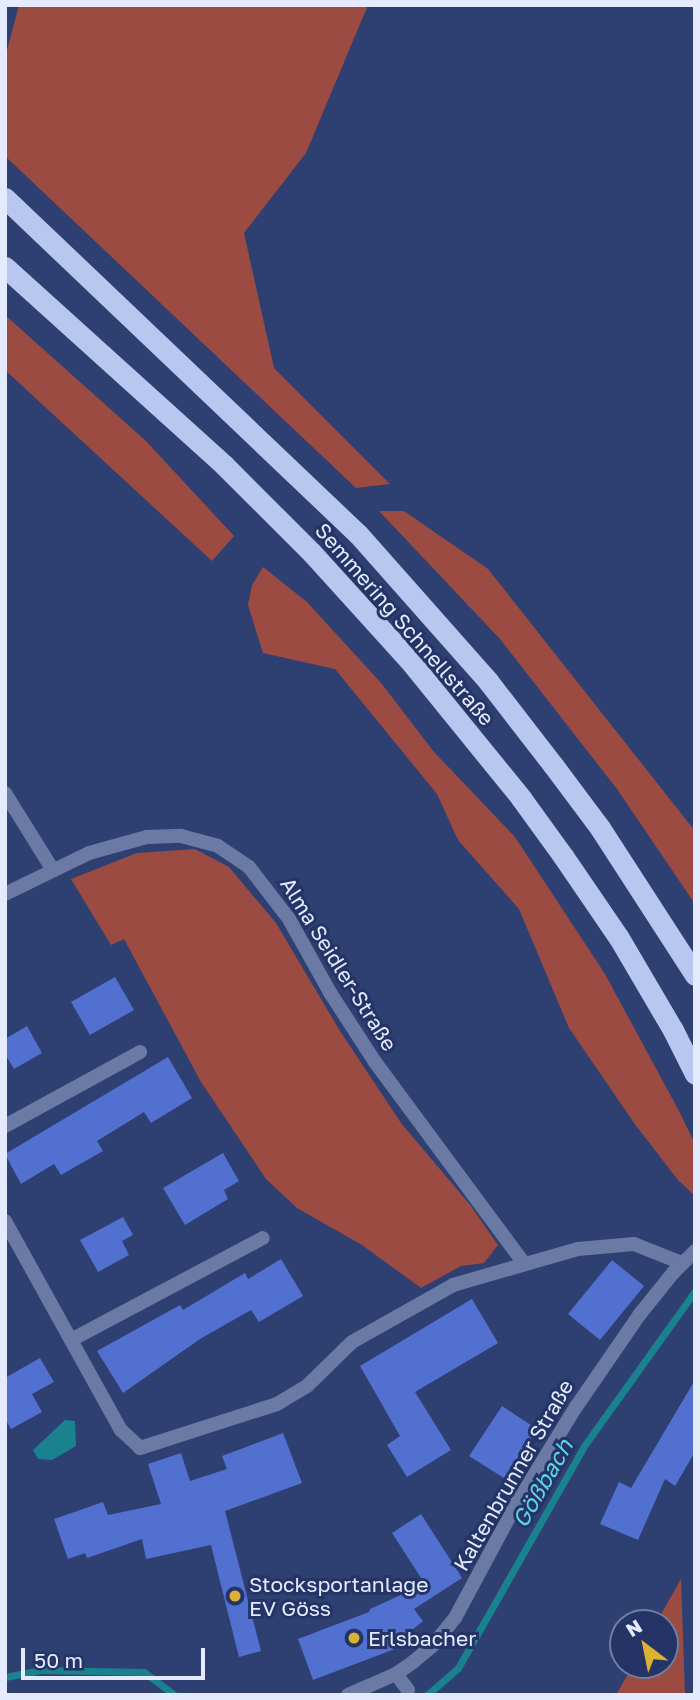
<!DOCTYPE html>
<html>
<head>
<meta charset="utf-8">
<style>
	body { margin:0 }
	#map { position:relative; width:700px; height:1700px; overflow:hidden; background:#2e3f72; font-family:"Golos Text",sans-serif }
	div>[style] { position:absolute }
	.green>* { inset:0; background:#9c4b42 }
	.water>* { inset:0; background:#1a828f }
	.stream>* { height:7px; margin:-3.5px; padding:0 3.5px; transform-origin:3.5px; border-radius:3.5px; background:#1a828f }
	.building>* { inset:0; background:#5270cf }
	.minor>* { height:14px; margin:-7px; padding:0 7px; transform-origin:7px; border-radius:7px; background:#6a7aa4 }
	.motorway>* { height:21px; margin:-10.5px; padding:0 10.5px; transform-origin:10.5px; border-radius:10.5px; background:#b7c7ef }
	.dots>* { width:19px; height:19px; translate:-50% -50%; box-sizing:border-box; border:4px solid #253466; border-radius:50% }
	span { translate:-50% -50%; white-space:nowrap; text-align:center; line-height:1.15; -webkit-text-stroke:6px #253466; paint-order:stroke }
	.street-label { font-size:21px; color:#e4ebfe }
	.poi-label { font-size:21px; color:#e4ebfe }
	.left { translate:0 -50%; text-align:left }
	.water-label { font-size:23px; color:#5fd4e5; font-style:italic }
	.frame { position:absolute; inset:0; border:7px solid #e4ebfe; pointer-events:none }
	.north { position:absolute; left:609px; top:1609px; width:70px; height:70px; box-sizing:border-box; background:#253466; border:2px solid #717da3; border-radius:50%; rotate:328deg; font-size:19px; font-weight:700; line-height:28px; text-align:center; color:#e4ebfe }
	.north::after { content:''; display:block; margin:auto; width:24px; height:32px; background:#ddb133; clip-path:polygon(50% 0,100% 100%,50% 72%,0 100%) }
	.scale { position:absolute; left:21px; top:1648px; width:184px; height:32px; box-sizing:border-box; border:4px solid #e4ebfe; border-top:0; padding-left:9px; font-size:21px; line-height:24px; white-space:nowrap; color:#e4ebfe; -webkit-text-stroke:5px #253466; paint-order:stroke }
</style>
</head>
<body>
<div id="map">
	<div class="green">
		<div style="clip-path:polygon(19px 5px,368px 5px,306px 153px,244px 233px,274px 368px,390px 484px,356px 488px,5px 156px,5px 58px)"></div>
		<div style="clip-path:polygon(5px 315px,146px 441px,234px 536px,212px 561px,5px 370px)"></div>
		<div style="clip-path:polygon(379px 511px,404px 511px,488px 569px,695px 831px,695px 904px,617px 789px,500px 639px)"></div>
		<div style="clip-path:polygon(263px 567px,307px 602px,381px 683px,434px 752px,515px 837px,605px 974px,679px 1111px,695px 1144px,695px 1196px,678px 1180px,634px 1123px,569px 1028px,519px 909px,458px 840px,437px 794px,335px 669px,263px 653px,248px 605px,252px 585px)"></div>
		<div style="clip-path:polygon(195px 849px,229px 867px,276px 923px,340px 1031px,401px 1123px,471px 1206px,498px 1245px,484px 1263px,461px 1266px,421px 1288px,362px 1245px,297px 1208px,266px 1179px,201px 1082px,124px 939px,111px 945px,71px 879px,137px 853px)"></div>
		<div style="clip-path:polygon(681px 1579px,685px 1695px,616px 1695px,633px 1665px,665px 1665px,665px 1623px,656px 1623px)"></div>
	</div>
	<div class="water">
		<div style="clip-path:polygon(65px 1420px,75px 1421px,76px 1446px,52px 1460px,38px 1459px,33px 1450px)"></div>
	</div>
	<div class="stream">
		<div style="left:5px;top:1677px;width:37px;rotate:-11deg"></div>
		<div style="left:41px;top:1670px;width:103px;rotate:1.1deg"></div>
		<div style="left:144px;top:1672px;width:39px;rotate:37deg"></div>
		<div style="left:427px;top:1695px;width:41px;rotate:-41.1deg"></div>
		<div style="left:458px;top:1668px;width:255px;rotate:-60.4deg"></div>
		<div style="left:584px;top:1446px;width:191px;rotate:-54.4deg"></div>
	</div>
	<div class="building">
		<div style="clip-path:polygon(115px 977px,134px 1010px,90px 1035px,71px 1002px)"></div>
		<div style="clip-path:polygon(27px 1026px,42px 1053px,14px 1069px,5px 1054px,5px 1039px)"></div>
		<div style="clip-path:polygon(168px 1057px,192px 1098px,151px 1123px,144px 1112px,97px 1141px,103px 1151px,61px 1175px,54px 1164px,21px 1184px,5px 1154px)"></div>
		<div style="clip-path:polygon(223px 1153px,239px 1181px,224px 1190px,228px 1199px,185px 1225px,163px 1188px)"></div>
		<div style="clip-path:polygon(123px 1217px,133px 1235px,122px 1241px,129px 1255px,98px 1272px,80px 1240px)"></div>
		<div style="clip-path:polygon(281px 1259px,303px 1296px,259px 1322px,251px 1310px,200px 1339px,123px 1393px,97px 1351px,180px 1305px,183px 1310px,245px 1273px,248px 1279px)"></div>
		<div style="clip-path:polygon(612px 1260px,644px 1286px,600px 1340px,568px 1314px)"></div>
		<div style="clip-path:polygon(472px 1299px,498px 1343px,415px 1392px,451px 1450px,407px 1477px,387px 1445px,400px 1436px,360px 1366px)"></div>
		<div style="clip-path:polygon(40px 1358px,54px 1382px,32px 1394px,42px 1412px,11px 1429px,5px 1419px,5px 1378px)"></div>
		<div style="clip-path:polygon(695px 1380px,695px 1452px,675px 1486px,665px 1479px,638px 1540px,600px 1524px,619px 1482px,631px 1488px)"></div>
		<div style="clip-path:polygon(502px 1406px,537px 1429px,504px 1478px,469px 1456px)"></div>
		<div style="clip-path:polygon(283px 1433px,302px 1483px,225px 1511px,261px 1651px,239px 1657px,211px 1545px,146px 1559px,142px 1539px,87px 1558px,85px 1553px,68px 1559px,54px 1519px,103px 1502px,108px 1515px,161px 1504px,148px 1464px,181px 1453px,190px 1481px,227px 1469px,222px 1456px)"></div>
		<div style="clip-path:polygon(421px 1514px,462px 1578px,414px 1609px,423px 1621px,405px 1636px,408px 1644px,313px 1680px,298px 1639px,369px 1612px,370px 1609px,425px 1584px,392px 1533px)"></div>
	</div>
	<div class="minor">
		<div style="left:5px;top:793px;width:91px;rotate:58.1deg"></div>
		<div style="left:5px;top:894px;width:93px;rotate:-26deg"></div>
		<div style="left:89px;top:853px;width:60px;rotate:-15.4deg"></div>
		<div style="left:147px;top:837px;width:34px;rotate:-2deg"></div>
		<div style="left:181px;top:836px;width:38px;rotate:15deg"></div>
		<div style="left:218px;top:846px;width:37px;rotate:34deg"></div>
		<div style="left:249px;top:867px;width:66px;rotate:52.4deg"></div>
		<div style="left:289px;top:919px;width:86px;rotate:60.8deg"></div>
		<div style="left:331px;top:994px;width:81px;rotate:57.1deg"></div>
		<div style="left:375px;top:1062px;width:250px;rotate:53.5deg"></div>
		<div style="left:5px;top:1126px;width:154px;rotate:-28.7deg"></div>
		<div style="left:5px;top:1221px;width:239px;rotate:61deg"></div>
		<div style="left:121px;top:1430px;width:26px;rotate:43deg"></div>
		<div style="left:140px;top:1448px;width:144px;rotate:-17.8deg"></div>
		<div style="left:277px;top:1404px;width:35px;rotate:-31deg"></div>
		<div style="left:307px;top:1386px;width:63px;rotate:-44.4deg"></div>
		<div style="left:352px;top:1342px;width:116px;rotate:-29.4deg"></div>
		<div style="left:453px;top:1285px;width:130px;rotate:-16.1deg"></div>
		<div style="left:578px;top:1249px;width:56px;rotate:-5.1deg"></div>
		<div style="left:634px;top:1244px;width:52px;rotate:21.6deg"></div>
		<div style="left:71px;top:1340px;width:217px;rotate:-28deg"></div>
		<div style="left:396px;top:1674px;width:20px;rotate:53deg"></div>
		<div style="left:348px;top:1695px;width:52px;rotate:-23.6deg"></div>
		<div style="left:396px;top:1674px;width:21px;rotate:-35deg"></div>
		<div style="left:413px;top:1662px;width:26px;rotate:-40deg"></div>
		<div style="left:433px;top:1645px;width:35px;rotate:-51deg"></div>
		<div style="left:455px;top:1618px;width:127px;rotate:-61.8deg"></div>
		<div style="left:515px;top:1506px;width:116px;rotate:-58.4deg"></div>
		<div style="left:576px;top:1407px;width:113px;rotate:-55.5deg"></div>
		<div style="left:640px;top:1314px;width:53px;rotate:-51.2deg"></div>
		<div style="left:673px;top:1273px;width:31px;rotate:-45deg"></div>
	</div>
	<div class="motorway">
		<div style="left:5px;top:198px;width:487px;rotate:43.6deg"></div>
		<div style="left:358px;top:534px;width:196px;rotate:48.5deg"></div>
		<div style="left:488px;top:681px;width:106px;rotate:52.3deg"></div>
		<div style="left:553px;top:765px;width:79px;rotate:53.3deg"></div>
		<div style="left:600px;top:828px;width:175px;rotate:57.1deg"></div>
		<div style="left:5px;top:267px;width:295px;rotate:42.1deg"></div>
		<div style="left:224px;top:465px;width:124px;rotate:45deg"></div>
		<div style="left:312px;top:553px;width:144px;rotate:47.8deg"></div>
		<div style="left:409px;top:660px;width:178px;rotate:50.9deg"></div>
		<div style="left:521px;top:798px;width:72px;rotate:54.1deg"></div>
		<div style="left:563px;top:856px;width:99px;rotate:55.7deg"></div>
		<div style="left:619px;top:938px;width:107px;rotate:59.6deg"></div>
		<div style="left:673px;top:1030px;width:49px;rotate:63.4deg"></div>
	</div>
	<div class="dots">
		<div style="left:235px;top:1596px;background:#ddb133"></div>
		<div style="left:354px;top:1638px;background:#ddb133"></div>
	</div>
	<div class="street-label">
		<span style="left:405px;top:624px;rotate:49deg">Semmering Schnellstraße</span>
		<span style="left:339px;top:964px;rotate:58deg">Alma Seidler-Straße</span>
		<span style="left:513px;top:1475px;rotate:-60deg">Kaltenbrunner Straße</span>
	</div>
	<div class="poi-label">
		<span class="left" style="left:249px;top:1596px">Stocksportanlage<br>EV Göss</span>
		<span class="left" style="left:368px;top:1638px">Erlsbacher</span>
	</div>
	<div class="water-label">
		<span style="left:542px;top:1483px;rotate:-60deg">Gößbach</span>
	</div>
	<div class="frame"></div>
	<div class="north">N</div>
	<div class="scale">50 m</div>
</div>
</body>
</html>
